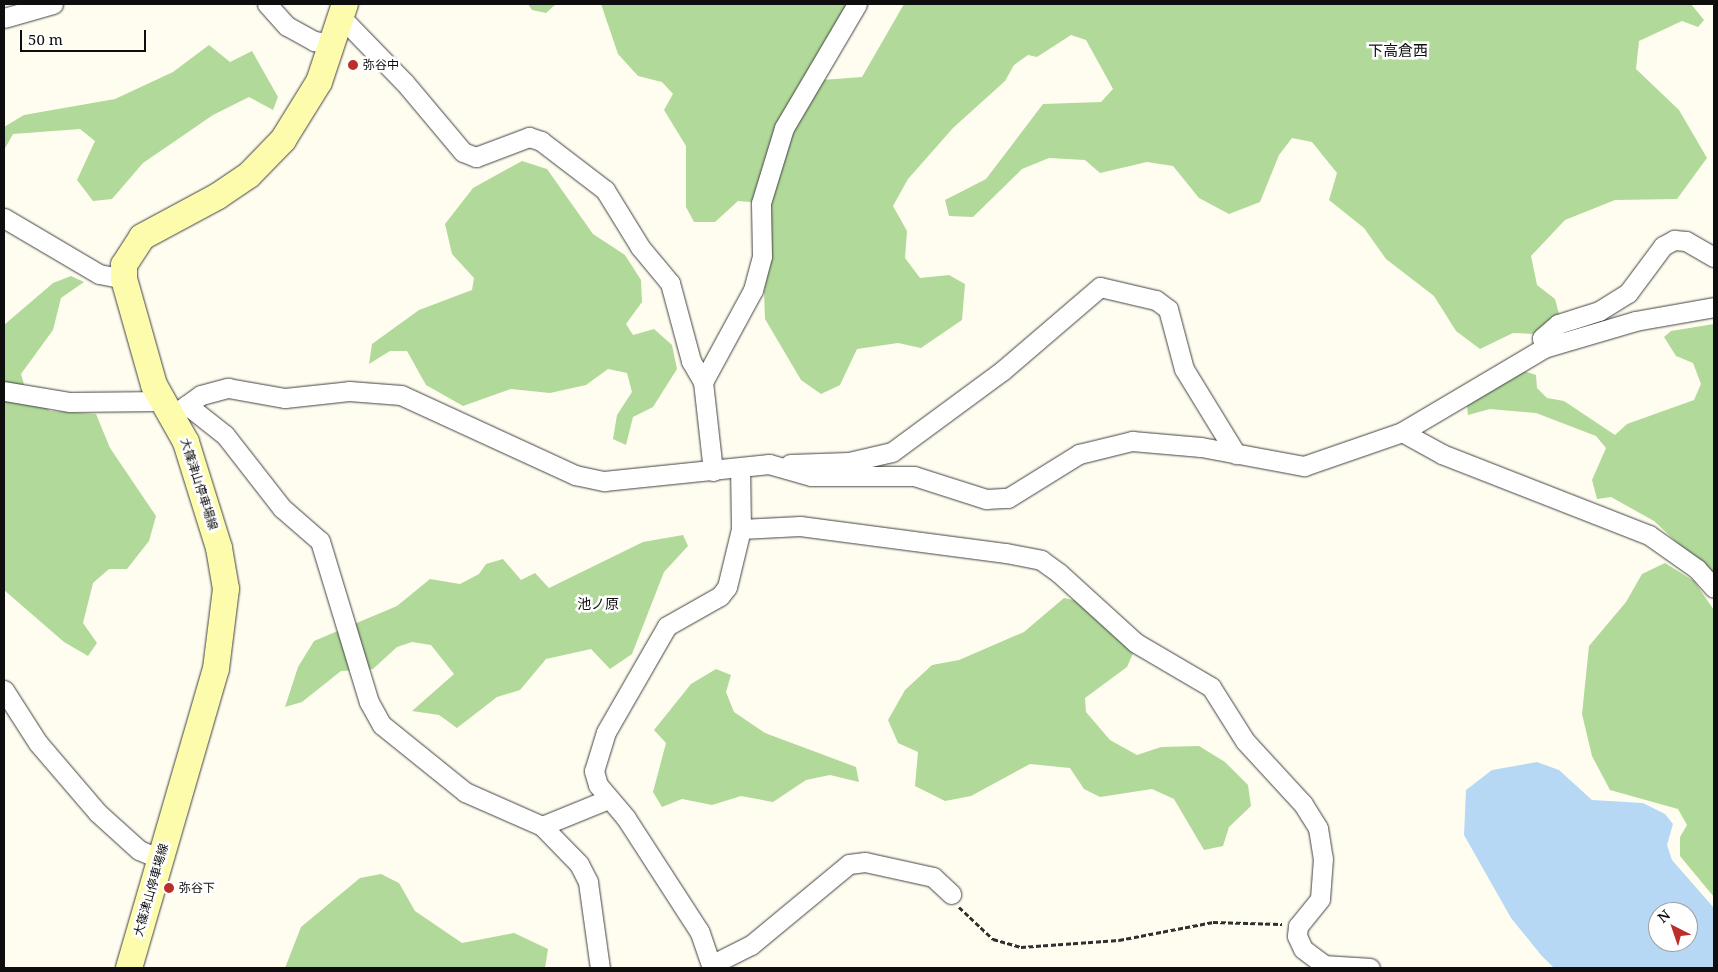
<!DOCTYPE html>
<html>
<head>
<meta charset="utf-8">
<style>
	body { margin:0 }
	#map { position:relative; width:1718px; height:972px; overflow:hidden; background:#fffdf0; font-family:"Noto Serif","Noto Sans JP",serif }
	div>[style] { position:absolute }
	.forest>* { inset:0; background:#b1d999 }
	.water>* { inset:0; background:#b6d8f5 }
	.path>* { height:3px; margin-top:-1.5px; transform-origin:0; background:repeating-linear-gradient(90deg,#303030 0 5px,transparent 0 7.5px) }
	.roads { filter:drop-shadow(0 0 1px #414141) drop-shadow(0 0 1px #414141) }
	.street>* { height:19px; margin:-9.5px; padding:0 9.5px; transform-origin:9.5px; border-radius:9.5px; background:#fff }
	.secondary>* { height:26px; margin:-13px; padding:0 13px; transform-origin:13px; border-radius:13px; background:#fdfbac }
	.dots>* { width:14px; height:14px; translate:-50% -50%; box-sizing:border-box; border:2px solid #fff; border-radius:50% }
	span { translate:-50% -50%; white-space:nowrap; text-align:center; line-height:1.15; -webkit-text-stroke:5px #fff; paint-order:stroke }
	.poi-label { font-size:12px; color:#0e0e0e }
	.left { translate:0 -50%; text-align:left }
	.street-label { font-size:12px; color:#0e0e0e }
	.neighbourhood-label { font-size:14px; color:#0e0e0e }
	.quarter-label { font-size:15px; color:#0e0e0e }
	.frame { position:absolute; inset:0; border:5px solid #0e0e0e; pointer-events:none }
	.north { position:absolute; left:1648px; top:902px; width:50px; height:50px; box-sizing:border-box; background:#fff; border:1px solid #9f9f9f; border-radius:50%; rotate:319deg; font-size:14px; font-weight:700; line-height:20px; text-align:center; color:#0e0e0e }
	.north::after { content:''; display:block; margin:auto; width:18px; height:22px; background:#bc2e29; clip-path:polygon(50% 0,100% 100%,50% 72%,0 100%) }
	.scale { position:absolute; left:20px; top:30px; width:126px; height:22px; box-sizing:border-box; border:2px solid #0e0e0e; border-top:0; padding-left:6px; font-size:15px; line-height:18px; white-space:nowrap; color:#0e0e0e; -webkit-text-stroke:4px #fff; paint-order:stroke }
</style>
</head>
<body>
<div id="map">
	<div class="forest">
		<div style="clip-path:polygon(528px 4px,556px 4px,546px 13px,532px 10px)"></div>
		<div style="clip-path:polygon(601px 4px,850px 4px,822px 80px,862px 77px,904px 4px,1691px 4px,1704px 20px,1698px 27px,1682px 21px,1639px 41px,1636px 69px,1679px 110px,1707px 158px,1677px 199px,1615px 200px,1565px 220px,1531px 256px,1537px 285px,1555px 299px,1559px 314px,1535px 334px,1513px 333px,1480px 349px,1456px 331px,1434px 296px,1386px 259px,1364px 228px,1329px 200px,1337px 173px,1312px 142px,1292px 138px,1279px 155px,1260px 202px,1229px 214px,1199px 198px,1173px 166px,1147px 162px,1100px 173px,1085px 160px,1049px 158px,1022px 169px,973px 217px,949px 216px,945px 200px,986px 179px,1043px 104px,1101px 102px,1113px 89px,1086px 40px,1071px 35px,1037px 57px,1028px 55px,1014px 65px,1005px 81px,953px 128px,908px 179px,893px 206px,907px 231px,905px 258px,920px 278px,949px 275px,965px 284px,962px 320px,921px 348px,898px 343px,857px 349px,840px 385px,821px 394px,801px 380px,765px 319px,764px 292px,772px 250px,766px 221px,751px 202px,738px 201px,715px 222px,694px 222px,686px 207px,686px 146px,664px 110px,673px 94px,662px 82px,638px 76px,618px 54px)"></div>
		<div style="clip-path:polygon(209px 45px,230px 62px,252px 51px,278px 97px,273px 110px,249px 97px,213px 115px,143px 163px,112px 199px,93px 201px,77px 180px,95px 141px,80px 129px,13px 134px,4px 150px,4px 127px,24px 115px,115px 99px,173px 72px)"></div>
		<div style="clip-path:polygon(522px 161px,547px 169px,593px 234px,625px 255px,641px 280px,642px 302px,626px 324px,633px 335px,654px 329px,672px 345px,677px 369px,653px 407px,633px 417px,626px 445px,613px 439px,617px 415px,632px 392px,627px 373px,608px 369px,586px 385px,550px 393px,511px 389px,463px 406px,426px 385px,407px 351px,390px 351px,369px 364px,372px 344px,419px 310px,472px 290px,474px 278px,452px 254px,445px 224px,473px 188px)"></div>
		<div style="clip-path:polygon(71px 276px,84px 282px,61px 298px,53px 330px,21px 374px,26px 391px,50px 411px,96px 414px,110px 448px,156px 516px,149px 541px,127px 569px,109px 569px,93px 583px,83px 623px,97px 643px,88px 656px,64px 642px,4px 590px,4px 325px,53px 283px)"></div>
		<div style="clip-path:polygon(1714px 324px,1714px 577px,1654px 521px,1611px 497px,1597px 499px,1592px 480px,1606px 448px,1596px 436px,1536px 413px,1490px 409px,1468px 415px,1467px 406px,1524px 371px,1536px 375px,1537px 388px,1547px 398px,1564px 401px,1615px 435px,1627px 424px,1694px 400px,1701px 384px,1693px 363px,1676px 356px,1664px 337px,1671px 331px)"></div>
		<div style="clip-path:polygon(683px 535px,688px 546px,664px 572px,632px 654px,610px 669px,591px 649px,546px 659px,520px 690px,497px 697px,457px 728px,439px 715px,412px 711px,454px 674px,431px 645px,412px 642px,397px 647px,373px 669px,341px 671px,302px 702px,285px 707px,298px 667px,314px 641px,397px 606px,430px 579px,460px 584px,479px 574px,486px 564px,503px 559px,521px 580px,535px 573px,549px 588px,643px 542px)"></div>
		<div style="clip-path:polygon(1665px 563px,1694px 581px,1714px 610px,1714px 897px,1680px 856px,1680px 837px,1687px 825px,1678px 809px,1610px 790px,1592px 756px,1582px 714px,1589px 646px,1626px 602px,1642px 574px)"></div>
		<div style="clip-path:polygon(1064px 598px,1082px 602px,1134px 651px,1127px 667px,1085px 698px,1086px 712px,1110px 740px,1137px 755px,1161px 747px,1199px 746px,1225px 762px,1248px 785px,1251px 806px,1229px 827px,1223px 846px,1204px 850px,1174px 799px,1152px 789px,1100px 797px,1084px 789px,1070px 768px,1030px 764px,971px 796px,945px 801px,915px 786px,918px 752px,898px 743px,888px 720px,905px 690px,932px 665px,959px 660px,1024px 632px)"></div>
		<div style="clip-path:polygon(716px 669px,731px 675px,726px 692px,734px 712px,765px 733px,856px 767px,859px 782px,830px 775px,806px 780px,773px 802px,741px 796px,712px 805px,682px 799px,662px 807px,653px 792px,666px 743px,654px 730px,691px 684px)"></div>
		<div style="clip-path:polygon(381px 874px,399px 883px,415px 911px,462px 943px,514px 933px,548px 949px,545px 968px,285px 968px,301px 927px,360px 878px)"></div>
	</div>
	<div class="water">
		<div style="clip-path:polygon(evenodd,1537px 762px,1559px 770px,1592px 800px,1643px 803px,1665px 814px,1673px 824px,1667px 845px,1672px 860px,1714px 908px,1714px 968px,1554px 968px,1541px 955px,1511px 918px,1464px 835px,1466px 790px,1492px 770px,1537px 762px,1658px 912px,1688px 912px,1688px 942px,1658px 942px,1658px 912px)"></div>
	</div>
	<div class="path">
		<div style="left:959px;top:907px;width:47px;rotate:43.3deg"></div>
		<div style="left:993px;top:939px;width:29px;rotate:16deg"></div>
		<div style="left:1021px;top:947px;width:98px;rotate:-4.1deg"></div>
		<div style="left:1119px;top:940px;width:96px;rotate:-10.8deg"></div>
		<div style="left:1213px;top:922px;width:69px;rotate:1.7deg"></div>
	</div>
	<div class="roads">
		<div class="street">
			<div style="left:267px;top:4px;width:30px;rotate:48deg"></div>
			<div style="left:287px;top:26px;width:31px;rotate:29deg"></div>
			<div style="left:314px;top:41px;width:18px;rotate:9deg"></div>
			<div style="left:341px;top:17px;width:92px;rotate:45.9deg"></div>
			<div style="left:405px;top:83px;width:90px;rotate:50deg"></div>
			<div style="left:463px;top:152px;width:14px;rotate:21deg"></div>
			<div style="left:476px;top:157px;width:57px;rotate:-20.7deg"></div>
			<div style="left:529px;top:137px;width:13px;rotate:18deg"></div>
			<div style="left:541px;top:141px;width:81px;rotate:37.4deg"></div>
			<div style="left:605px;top:190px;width:67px;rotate:58.4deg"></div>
			<div style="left:640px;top:247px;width:47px;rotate:50.2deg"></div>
			<div style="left:670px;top:283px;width:81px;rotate:74.9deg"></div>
			<div style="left:691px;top:361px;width:24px;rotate:60deg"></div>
			<div style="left:4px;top:18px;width:51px;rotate:-15.9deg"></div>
			<div style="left:4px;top:218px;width:110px;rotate:30.5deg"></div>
			<div style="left:99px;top:274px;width:25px;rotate:11deg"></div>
			<div style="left:1544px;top:348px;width:10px;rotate:-101deg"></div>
			<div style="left:1542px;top:338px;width:21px;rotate:-41deg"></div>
			<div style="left:1558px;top:324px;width:43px;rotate:-17.6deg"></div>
			<div style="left:1599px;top:311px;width:34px;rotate:-32deg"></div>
			<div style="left:1628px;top:293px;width:59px;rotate:-53.3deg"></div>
			<div style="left:1663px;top:246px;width:13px;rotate:-29deg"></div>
			<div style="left:1674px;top:240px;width:12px;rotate:5deg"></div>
			<div style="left:1686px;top:241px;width:32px;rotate:30deg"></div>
			<div style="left:4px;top:391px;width:67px;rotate:9.5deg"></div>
			<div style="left:70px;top:402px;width:92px;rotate:-0.6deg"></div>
			<div style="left:187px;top:405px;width:17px;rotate:-36deg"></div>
			<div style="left:201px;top:395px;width:28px;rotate:-15deg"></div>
			<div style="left:228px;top:388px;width:58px;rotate:10deg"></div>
			<div style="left:285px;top:398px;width:64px;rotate:-6.2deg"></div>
			<div style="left:349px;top:391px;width:52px;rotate:4.4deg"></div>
			<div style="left:401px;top:395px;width:192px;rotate:24.7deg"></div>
			<div style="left:575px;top:475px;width:30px;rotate:12deg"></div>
			<div style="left:604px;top:481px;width:166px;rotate:-5.9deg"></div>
			<div style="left:769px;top:464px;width:44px;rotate:15.9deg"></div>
			<div style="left:811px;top:476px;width:103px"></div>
			<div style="left:914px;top:476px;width:76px;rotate:17.7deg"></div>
			<div style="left:986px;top:499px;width:22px;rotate:-3deg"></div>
			<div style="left:1008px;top:498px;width:84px;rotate:-31.8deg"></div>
			<div style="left:1079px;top:454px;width:55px;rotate:-13.8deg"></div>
			<div style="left:1132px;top:441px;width:69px;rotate:5deg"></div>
			<div style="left:1201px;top:447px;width:105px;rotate:10.5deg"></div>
			<div style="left:1304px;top:466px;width:104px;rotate:-19.1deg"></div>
			<div style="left:1402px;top:432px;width:165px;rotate:-30.6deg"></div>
			<div style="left:1544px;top:348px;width:95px;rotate:-16.5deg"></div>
			<div style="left:1635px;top:321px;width:80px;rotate:-10deg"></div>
			<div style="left:177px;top:412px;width:12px;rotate:-35deg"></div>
			<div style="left:187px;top:405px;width:48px;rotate:38.3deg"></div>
			<div style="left:225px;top:435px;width:93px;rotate:52deg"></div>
			<div style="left:282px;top:508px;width:50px;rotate:41deg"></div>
			<div style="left:320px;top:541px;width:168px;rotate:73.1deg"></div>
			<div style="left:369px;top:702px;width:26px;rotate:61deg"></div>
			<div style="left:382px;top:725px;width:107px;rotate:38.9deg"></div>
			<div style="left:465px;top:792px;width:84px;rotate:23.8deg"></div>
			<div style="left:542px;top:826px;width:53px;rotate:45.8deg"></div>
			<div style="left:579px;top:864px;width:20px;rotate:63deg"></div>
			<div style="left:588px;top:882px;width:87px;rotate:82.1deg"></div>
			<div style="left:1402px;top:432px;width:46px;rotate:28.8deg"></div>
			<div style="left:1442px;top:454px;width:222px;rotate:21.4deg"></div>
			<div style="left:1649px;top:535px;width:59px;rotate:35.3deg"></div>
			<div style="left:1697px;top:569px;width:25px;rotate:48deg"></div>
			<div style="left:790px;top:464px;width:59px;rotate:-1.9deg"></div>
			<div style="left:849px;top:462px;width:44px;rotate:-13.1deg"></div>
			<div style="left:892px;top:452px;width:137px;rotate:-36.4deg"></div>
			<div style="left:1002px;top:371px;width:129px;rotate:-40.6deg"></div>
			<div style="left:1100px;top:287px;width:57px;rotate:13.1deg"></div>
			<div style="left:1156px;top:300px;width:15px;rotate:37deg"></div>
			<div style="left:1168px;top:309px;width:62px;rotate:75.1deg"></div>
			<div style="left:1184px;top:369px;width:100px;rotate:58.5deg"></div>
			<div style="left:713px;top:471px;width:90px;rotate:-96.4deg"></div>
			<div style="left:703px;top:382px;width:105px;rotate:-61.5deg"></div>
			<div style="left:753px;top:290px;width:35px;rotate:-75deg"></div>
			<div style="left:762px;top:256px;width:53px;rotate:-91.1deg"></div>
			<div style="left:761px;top:203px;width:78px;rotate:-73deg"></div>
			<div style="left:784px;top:128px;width:144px;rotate:-59.5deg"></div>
			<div style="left:741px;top:529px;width:59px;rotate:-2.9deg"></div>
			<div style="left:800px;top:526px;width:208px;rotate:7.5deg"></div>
			<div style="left:1006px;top:553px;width:36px;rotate:11deg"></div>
			<div style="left:1041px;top:560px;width:22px;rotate:36deg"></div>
			<div style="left:1059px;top:573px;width:104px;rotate:42.3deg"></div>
			<div style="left:1136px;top:643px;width:87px;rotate:30.4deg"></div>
			<div style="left:1211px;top:687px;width:64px;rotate:57.8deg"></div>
			<div style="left:1245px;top:741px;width:86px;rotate:47.4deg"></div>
			<div style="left:1303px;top:804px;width:28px;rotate:58deg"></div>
			<div style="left:1318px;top:828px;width:30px;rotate:81deg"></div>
			<div style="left:1323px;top:858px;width:41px;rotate:94.2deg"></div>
			<div style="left:1320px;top:899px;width:35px;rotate:129deg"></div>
			<div style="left:1298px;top:926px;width:10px;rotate:96deg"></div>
			<div style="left:1297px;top:936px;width:14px;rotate:65deg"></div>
			<div style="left:1303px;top:949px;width:26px;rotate:37deg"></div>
			<div style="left:1324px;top:965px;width:46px;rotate:3.7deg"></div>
			<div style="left:4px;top:690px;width:63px;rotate:57.3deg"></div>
			<div style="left:38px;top:743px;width:92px;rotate:49.4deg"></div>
			<div style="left:98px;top:813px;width:55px;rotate:42.1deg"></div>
			<div style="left:139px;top:850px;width:23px;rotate:23deg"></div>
			<div style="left:542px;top:826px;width:71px;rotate:-22.2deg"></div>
			<div style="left:711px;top:965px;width:36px;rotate:-109deg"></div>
			<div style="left:699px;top:931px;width:135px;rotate:-122.9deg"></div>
			<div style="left:626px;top:818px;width:43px;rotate:-130.3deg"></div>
			<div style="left:598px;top:785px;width:15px;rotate:-106deg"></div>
			<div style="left:594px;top:771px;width:41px;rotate:-72.9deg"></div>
			<div style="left:606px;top:732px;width:122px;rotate:-60.1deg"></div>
			<div style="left:667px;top:626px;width:61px;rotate:-29.5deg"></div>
			<div style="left:720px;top:596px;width:11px;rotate:-52deg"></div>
			<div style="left:727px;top:587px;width:60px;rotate:-76.4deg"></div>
			<div style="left:741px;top:529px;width:61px;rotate:-90.9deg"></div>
			<div style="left:711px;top:965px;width:45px;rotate:-26.6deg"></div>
			<div style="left:751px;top:945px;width:127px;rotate:-39.6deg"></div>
			<div style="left:849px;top:864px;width:16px;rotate:-7deg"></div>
			<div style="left:865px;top:862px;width:70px;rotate:12.4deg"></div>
			<div style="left:933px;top:877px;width:25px;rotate:43deg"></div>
		</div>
		<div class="secondary">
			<div style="left:129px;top:968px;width:311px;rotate:-73.8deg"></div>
			<div style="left:216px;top:669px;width:81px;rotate:-82.9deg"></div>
			<div style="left:226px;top:589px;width:42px;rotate:-99.7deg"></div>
			<div style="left:219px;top:548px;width:111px;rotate:-107.3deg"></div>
			<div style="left:186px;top:442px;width:65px;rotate:-119.3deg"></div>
			<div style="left:154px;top:385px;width:110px;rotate:-105.8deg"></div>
			<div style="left:124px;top:279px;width:14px;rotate:-90deg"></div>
			<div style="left:124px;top:265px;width:33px;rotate:-57deg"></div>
			<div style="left:142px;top:237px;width:86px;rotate:-28.3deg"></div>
			<div style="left:218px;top:196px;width:37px;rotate:-34deg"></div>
			<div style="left:249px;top:175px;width:49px;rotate:-45.8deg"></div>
			<div style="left:283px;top:140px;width:68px;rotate:-58.2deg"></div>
			<div style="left:319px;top:82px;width:82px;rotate:-71.6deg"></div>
		</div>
	</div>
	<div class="dots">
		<div style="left:353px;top:65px;background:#bc2e29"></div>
		<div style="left:169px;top:888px;background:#bc2e29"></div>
	</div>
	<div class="poi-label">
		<span class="left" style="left:363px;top:65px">弥谷中</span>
		<span class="left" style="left:179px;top:888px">弥谷下</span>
	</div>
	<div class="street-label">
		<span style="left:199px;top:484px;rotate:72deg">大篠津山停車場線</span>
		<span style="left:151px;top:890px;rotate:-74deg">大篠津山停車場線</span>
	</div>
	<div class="neighbourhood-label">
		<span style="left:598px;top:604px">池ノ原</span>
	</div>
	<div class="quarter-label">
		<span style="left:1398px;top:51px">下高倉西</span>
	</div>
	<div class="frame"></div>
	<div class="north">N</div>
	<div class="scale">50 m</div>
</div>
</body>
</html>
